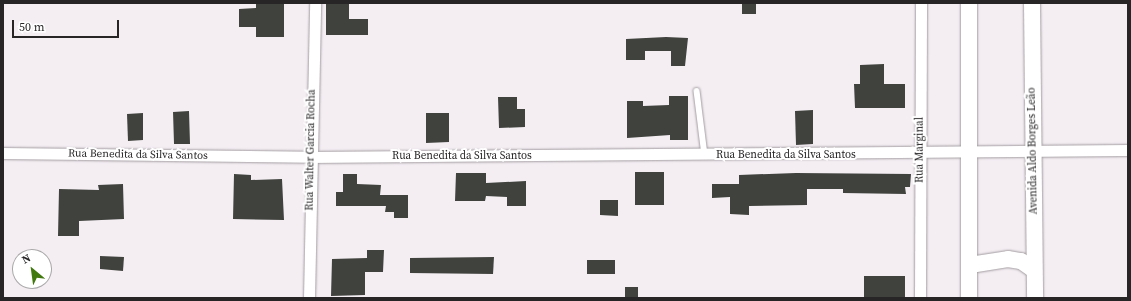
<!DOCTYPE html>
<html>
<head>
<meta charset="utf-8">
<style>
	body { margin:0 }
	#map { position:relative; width:1131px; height:301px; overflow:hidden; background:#f4eef3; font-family:"Source Serif 4",serif }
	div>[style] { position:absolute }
	.building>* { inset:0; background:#3f423d }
	.roads { filter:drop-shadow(0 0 1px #a39da1) drop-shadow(0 0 1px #a39da1) }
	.lane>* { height:5.5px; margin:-2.75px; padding:0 2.75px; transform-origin:2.75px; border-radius:2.75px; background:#fff }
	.street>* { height:11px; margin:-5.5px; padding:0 5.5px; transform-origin:5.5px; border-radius:5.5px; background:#fff }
	.secondary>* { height:16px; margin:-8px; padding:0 8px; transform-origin:8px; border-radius:8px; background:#fff }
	span { translate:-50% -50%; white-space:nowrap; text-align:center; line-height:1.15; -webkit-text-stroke:4px #fff; paint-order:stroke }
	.street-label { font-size:11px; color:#272526 }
	.frame { position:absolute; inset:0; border:4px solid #272526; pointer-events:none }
	.north { position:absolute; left:12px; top:249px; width:40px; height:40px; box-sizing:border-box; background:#fff; border:1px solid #a9a8a8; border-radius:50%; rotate:331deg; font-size:11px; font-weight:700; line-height:16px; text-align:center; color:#272526 }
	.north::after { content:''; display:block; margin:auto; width:14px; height:18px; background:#41790f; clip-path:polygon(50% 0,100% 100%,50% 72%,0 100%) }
	.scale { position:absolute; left:12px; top:20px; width:107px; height:18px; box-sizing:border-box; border:2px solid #272526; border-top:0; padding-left:5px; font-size:12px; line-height:14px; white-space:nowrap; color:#272526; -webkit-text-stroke:3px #fff; paint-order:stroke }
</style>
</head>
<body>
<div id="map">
	<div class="building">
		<div style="clip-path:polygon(256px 3px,284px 3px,284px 37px,256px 37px,256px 27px,239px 27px,239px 9px,256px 8px)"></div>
		<div style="clip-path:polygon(326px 3px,349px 3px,349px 19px,368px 19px,368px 35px,326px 35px)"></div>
		<div style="clip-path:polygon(742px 3px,756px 3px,756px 14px,742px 14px)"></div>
		<div style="clip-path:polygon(666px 37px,688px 38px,685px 66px,671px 66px,671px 51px,645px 51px,645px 60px,626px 60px,626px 39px)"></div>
		<div style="clip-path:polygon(884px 64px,884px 84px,905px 84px,905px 108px,855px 108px,854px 84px,860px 84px,860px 65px)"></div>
		<div style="clip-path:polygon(669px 96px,688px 96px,688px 140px,670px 140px,670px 135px,627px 138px,627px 101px,643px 101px,643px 106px,669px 105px)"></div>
		<div style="clip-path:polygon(498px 97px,517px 97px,517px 109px,525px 109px,525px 127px,499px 128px)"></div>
		<div style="clip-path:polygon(813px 110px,813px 144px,796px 145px,795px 111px)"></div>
		<div style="clip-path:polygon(189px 111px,190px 144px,174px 144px,173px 112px)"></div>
		<div style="clip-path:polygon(143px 113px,143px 140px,128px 141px,127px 114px)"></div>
		<div style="clip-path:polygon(426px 113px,449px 113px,449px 142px,426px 143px)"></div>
		<div style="clip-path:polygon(635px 172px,664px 172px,664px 205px,635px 205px)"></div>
		<div style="clip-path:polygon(456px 173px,486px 173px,486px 183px,526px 181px,526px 206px,507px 206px,507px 197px,486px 196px,485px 201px,455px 201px)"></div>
		<div style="clip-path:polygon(796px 173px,911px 174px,910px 187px,905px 187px,906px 194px,843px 193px,843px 189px,807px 189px,807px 205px,749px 206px,749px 215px,730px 214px,730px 197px,712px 198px,712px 184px,739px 184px,739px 175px)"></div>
		<div style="clip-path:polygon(234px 174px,251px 175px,251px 180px,282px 179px,284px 220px,233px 219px)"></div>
		<div style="clip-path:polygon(343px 174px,357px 174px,357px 184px,381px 185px,380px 195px,408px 195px,408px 218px,394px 218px,394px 212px,385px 212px,386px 206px,336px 206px,336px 192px,343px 192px)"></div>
		<div style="clip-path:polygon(123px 184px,124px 219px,79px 221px,79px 236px,58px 236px,59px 189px,99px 190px,98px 185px)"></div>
		<div style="clip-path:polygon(600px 200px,618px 200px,618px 216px,600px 215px)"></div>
		<div style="clip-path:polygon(367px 250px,384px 250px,383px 272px,365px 272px,365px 295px,331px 296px,332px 259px,367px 258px)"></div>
		<div style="clip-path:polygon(100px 256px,124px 257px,123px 271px,100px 269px)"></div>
		<div style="clip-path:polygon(494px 257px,493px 274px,410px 273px,410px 258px)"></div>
		<div style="clip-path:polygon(587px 260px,615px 260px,615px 274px,587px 274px)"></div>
		<div style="clip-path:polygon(864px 276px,905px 276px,905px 298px,864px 298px)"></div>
		<div style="clip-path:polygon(625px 287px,638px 287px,638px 298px,625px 298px)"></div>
	</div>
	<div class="roads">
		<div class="lane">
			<div style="left:697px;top:91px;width:64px;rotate:82.9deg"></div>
		</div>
		<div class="street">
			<div style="left:3px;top:153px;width:307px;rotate:0.7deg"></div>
			<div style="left:310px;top:157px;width:818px;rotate:-0.49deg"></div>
			<div style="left:309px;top:298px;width:295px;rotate:-88.8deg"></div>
			<div style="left:920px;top:298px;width:295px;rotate:-89.8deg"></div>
		</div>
		<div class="secondary">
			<div style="left:1032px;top:3px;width:295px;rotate:89.4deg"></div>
			<div style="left:970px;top:265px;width:38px;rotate:-9deg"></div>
			<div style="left:1008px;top:259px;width:13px;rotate:9deg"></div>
			<div style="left:1021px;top:261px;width:16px;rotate:35deg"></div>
			<div style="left:969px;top:298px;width:295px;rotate:-90deg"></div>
		</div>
	</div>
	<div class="street-label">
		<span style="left:311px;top:150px;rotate:-89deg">Rua Walter Garcia Rocha</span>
		<span style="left:920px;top:150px;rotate:-90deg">Rua Marginal</span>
		<span style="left:1033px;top:151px;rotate:-91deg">Avenida Aldo Borges Leão</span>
		<span style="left:138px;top:155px;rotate:1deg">Rua Benedita da Silva Santos</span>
		<span style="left:786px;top:155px">Rua Benedita da Silva Santos</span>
		<span style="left:462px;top:156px">Rua Benedita da Silva Santos</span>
	</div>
	<div class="frame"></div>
	<div class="north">N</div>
	<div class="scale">50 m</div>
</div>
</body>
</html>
